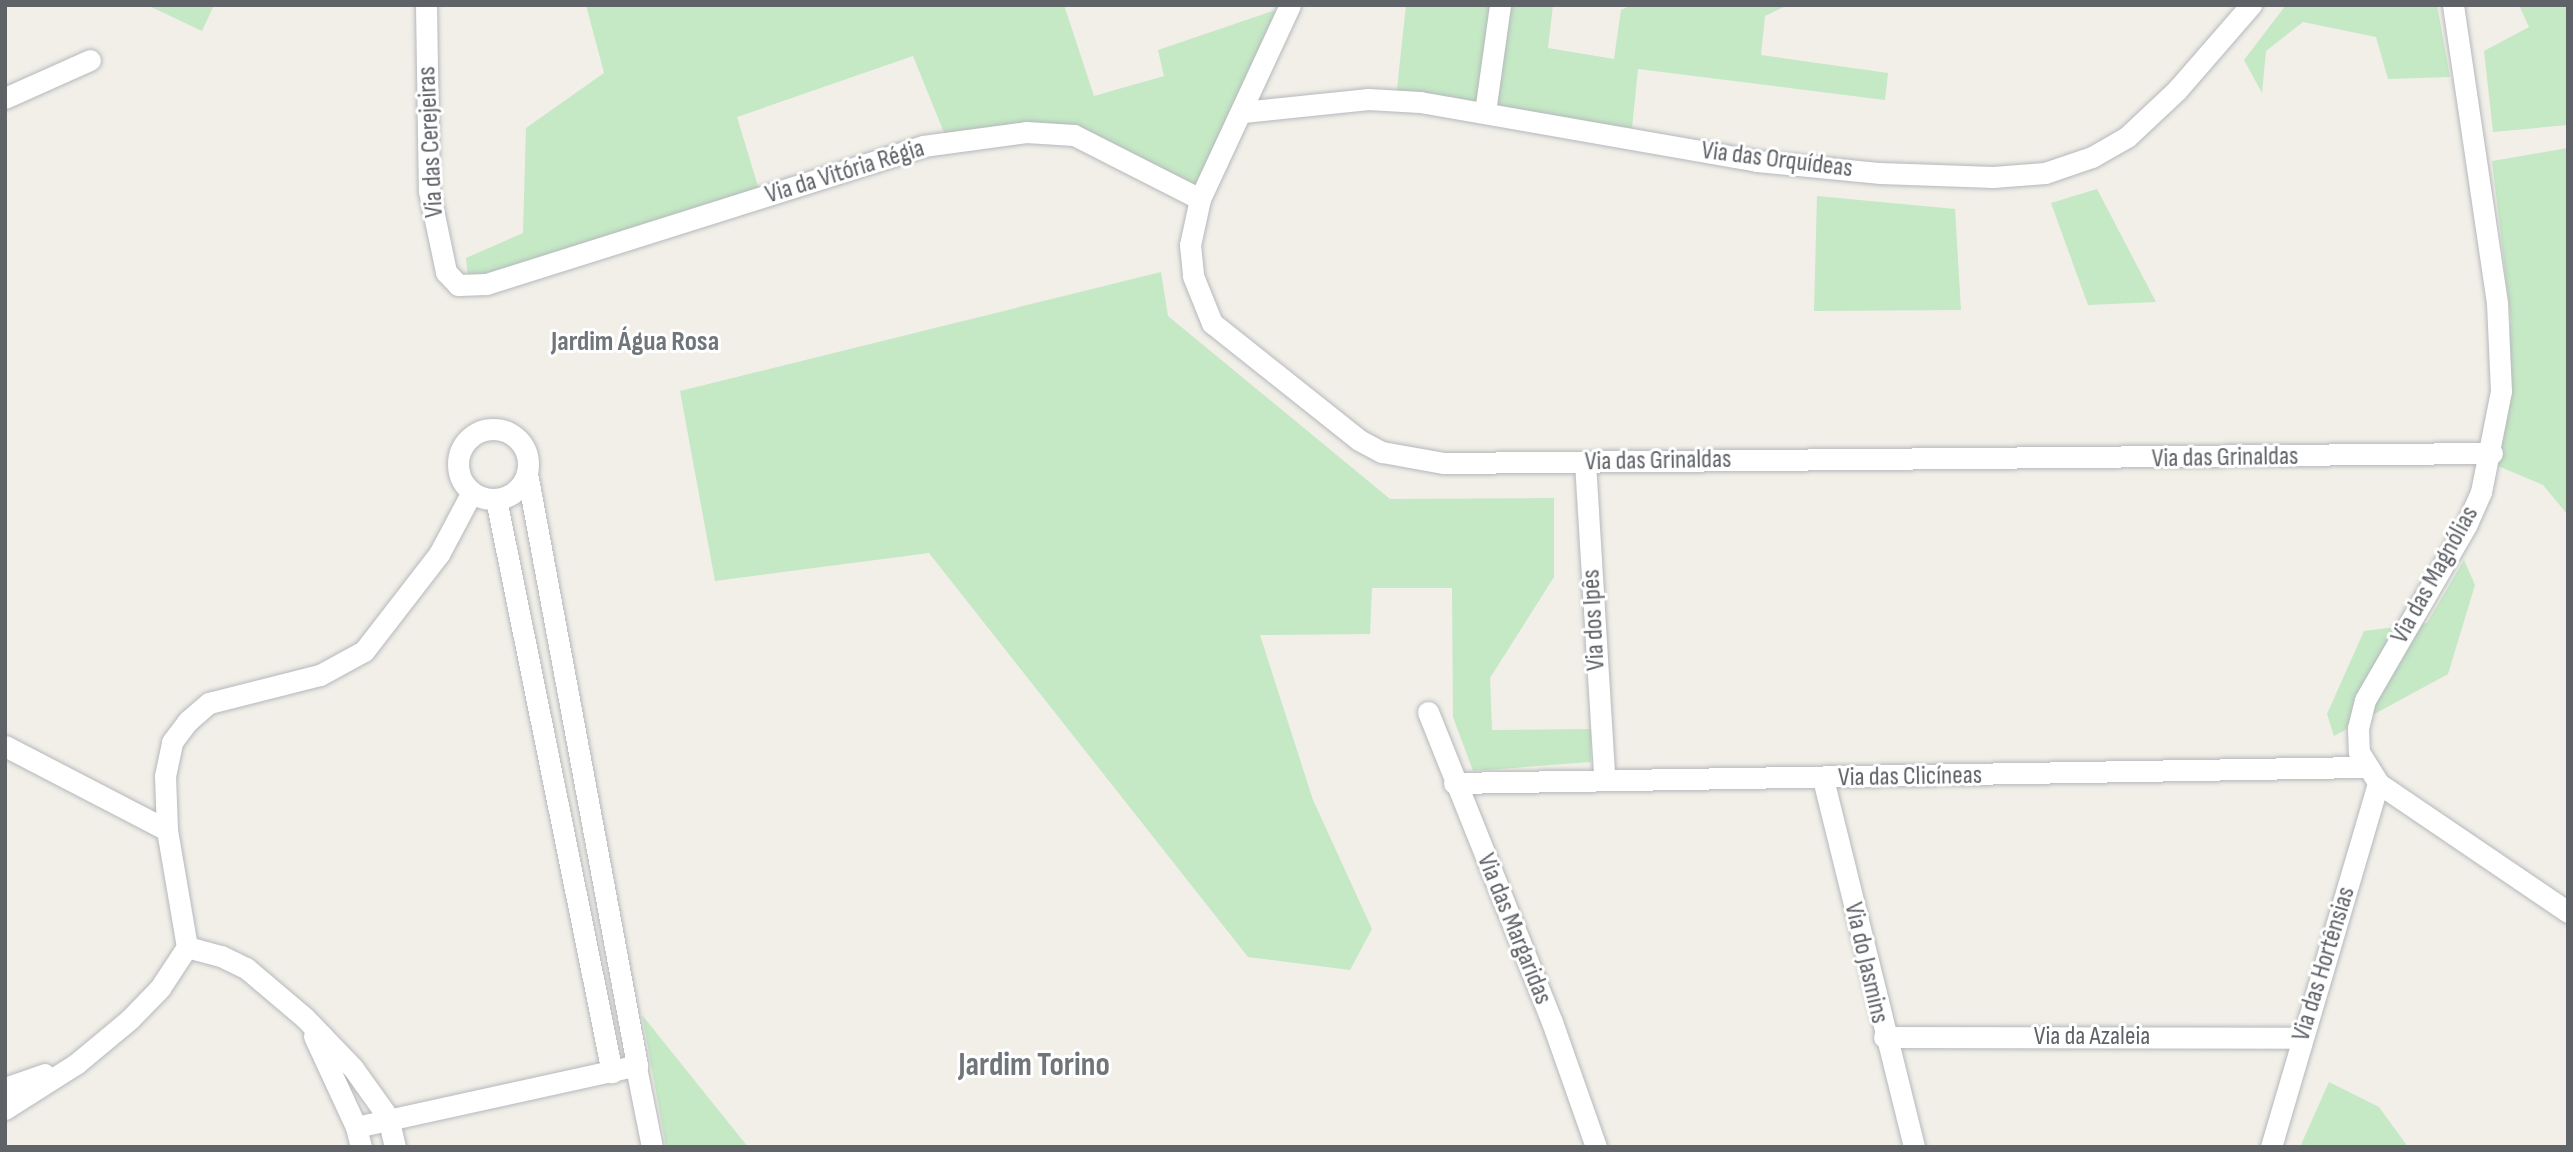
<!DOCTYPE html>
<html>
<head>
<meta charset="utf-8">
<style>
	body { margin:0 }
	#map { position:relative; width:2573px; height:1152px; overflow:hidden; background:#f1efe8; font-family:"Sofia Sans Condensed",sans-serif }
	div>[style] { position:absolute }
	.green>* { inset:0; background:#c5e8c5 }
	.roads { filter:drop-shadow(0 0 2px #b5b8bc) drop-shadow(0 0 2px #b5b8bc) }
	.minor>* { height:21px; margin:-10.5px; padding:0 10.5px; transform-origin:10.5px; border-radius:10.5px; background:#fff }
	.minor>.ring { margin:-10.5px; padding:0; box-sizing:content-box; background:none; border:21px solid #fff; border-radius:50% }
	span { translate:-50% -50%; white-space:nowrap; text-align:center; line-height:1.15; -webkit-text-stroke:6px #fff; paint-order:stroke }
	.street-label { font-size:26px; color:#5f6368 }
	.neighbourhood-label { font-size:28px; color:#70757a; font-weight:700 }
	.district-label { font-size:33px; color:#70757a; font-weight:700 }
	.frame { position:absolute; inset:0; border:7px solid #5f6368; pointer-events:none }
</style>
</head>
<body>
<div id="map">
	<div class="green">
		<div style="clip-path:polygon(147px 5px,214px 5px,202px 31px)"></div>
		<div style="clip-path:polygon(586px 5px,1064px 5px,1094px 96px,1164px 76px,1158px 50px,1276px 10px,1198px 186px,1077px 126px,945px 135px,913px 56px,737px 117px,760px 193px,469px 287px,466px 258px,523px 233px,526px 128px,604px 73px)"></div>
		<div style="clip-path:polygon(1406px 5px,1553px 5px,1548px 48px,1614px 59px,1621px 10px,1631px 5px,1788px 5px,1765px 16px,1761px 55px,1888px 73px,1885px 100px,1638px 69px,1632px 128px,1396px 98px)"></div>
		<div style="clip-path:polygon(2286px 5px,2437px 5px,2450px 77px,2388px 79px,2376px 37px,2303px 22px,2266px 51px,2262px 93px,2244px 60px)"></div>
		<div style="clip-path:polygon(2519px 5px,2568px 5px,2568px 125px,2493px 132px,2484px 51px,2529px 27px)"></div>
		<div style="clip-path:polygon(2568px 148px,2568px 515px,2543px 485px,2498px 466px,2511px 320px,2492px 161px)"></div>
		<div style="clip-path:polygon(2097px 189px,2156px 302px,2088px 305px,2051px 203px)"></div>
		<div style="clip-path:polygon(1817px 196px,1955px 209px,1961px 310px,1814px 311px)"></div>
		<div style="clip-path:polygon(1161px 272px,1168px 316px,1390px 499px,1554px 498px,1554px 577px,1490px 678px,1492px 730px,1591px 729px,1591px 762px,1473px 771px,1453px 717px,1452px 588px,1372px 588px,1370px 634px,1260px 635px,1313px 800px,1372px 929px,1350px 970px,1248px 957px,929px 553px,715px 581px,680px 391px)"></div>
		<div style="clip-path:polygon(2464px 560px,2475px 585px,2448px 674px,2334px 736px,2327px 714px,2364px 631px,2427px 623px)"></div>
		<div style="clip-path:polygon(642px 1015px,748px 1147px,666px 1147px)"></div>
		<div style="clip-path:polygon(2329px 1082px,2379px 1107px,2408px 1147px,2300px 1147px)"></div>
	</div>
	<div class="roads">
		<div class="minor">
			<div style="left:426px;top:5px;width:186px;rotate:89.1deg"></div>
			<div style="left:429px;top:191px;width:83px;rotate:78.1deg"></div>
			<div style="left:446px;top:272px;width:18px;rotate:47deg"></div>
			<div style="left:458px;top:285px;width:28px;rotate:-2deg"></div>
			<div style="left:486px;top:284px;width:458px;rotate:-17.5deg"></div>
			<div style="left:923px;top:146px;width:104px;rotate:-7.7deg"></div>
			<div style="left:1026px;top:132px;width:48px;rotate:3.6deg"></div>
			<div style="left:1074px;top:135px;width:141px;rotate:26.9deg"></div>
			<div style="left:1290px;top:5px;width:214px;rotate:114.9deg"></div>
			<div style="left:1200px;top:199px;width:47px;rotate:102.3deg"></div>
			<div style="left:1190px;top:245px;width:31px;rotate:84deg"></div>
			<div style="left:1193px;top:276px;width:51px;rotate:68deg"></div>
			<div style="left:1212px;top:323px;width:188px;rotate:38.5deg"></div>
			<div style="left:1359px;top:440px;width:26px;rotate:28deg"></div>
			<div style="left:1382px;top:452px;width:63px;rotate:10.1deg"></div>
			<div style="left:1444px;top:463px;width:1048px;rotate:-0.55deg"></div>
			<div style="left:2453px;top:5px;width:301px;rotate:81.6deg"></div>
			<div style="left:2497px;top:303px;width:88px;rotate:87.4deg"></div>
			<div style="left:2501px;top:391px;width:103px;rotate:101.2deg"></div>
			<div style="left:2481px;top:492px;width:35px;rotate:114deg"></div>
			<div style="left:2467px;top:524px;width:203px;rotate:120.1deg"></div>
			<div style="left:2365px;top:700px;width:29px;rotate:104deg"></div>
			<div style="left:2358px;top:728px;width:24px;rotate:88deg"></div>
			<div style="left:2359px;top:752px;width:36px;rotate:58deg"></div>
			<div style="left:2378px;top:783px;width:230px;rotate:34.2deg"></div>
			<div style="left:5px;top:98px;width:93px;rotate:-24.1deg"></div>
			<div style="left:1243px;top:112px;width:126px;rotate:-5.9deg"></div>
			<div style="left:1368px;top:99px;width:52px;rotate:3.3deg"></div>
			<div style="left:1420px;top:102px;width:342px;rotate:9.9deg"></div>
			<div style="left:1757px;top:161px;width:124px;rotate:5.6deg"></div>
			<div style="left:1880px;top:173px;width:113px;rotate:2deg"></div>
			<div style="left:1993px;top:177px;width:52px;rotate:-4.4deg"></div>
			<div style="left:2045px;top:173px;width:50px;rotate:-18.8deg"></div>
			<div style="left:2092px;top:157px;width:40px;rotate:-29.7deg"></div>
			<div style="left:2127px;top:137px;width:69px;rotate:-43.2deg"></div>
			<div style="left:2177px;top:90px;width:113px;rotate:-49deg"></div>
			<div style="left:1485px;top:112px;width:108px;rotate:-82deg"></div>
			<div class="ring" style="left:458px;top:429px;width:49px;height:49px"></div>
			<div style="left:1585px;top:462px;width:316px;rotate:86.5deg"></div>
			<div style="left:496px;top:499px;width:585px;rotate:78.56deg"></div>
			<div style="left:1428px;top:712px;width:334px;rotate:68.2deg"></div>
			<div style="left:1552px;top:1022px;width:133px;rotate:70.6deg"></div>
			<div style="left:5px;top:746px;width:182px;rotate:27.4deg"></div>
			<div style="left:1823px;top:779px;width:379px;rotate:76.1deg"></div>
			<div style="left:1454px;top:783px;width:912px;rotate:-1.01deg"></div>
			<div style="left:187px;top:947px;width:35px;rotate:15deg"></div>
			<div style="left:221px;top:956px;width:28px;rotate:26deg"></div>
			<div style="left:246px;top:968px;width:77px;rotate:40.3deg"></div>
			<div style="left:305px;top:1018px;width:69px;rotate:46.2deg"></div>
			<div style="left:353px;top:1068px;width:60px;rotate:54.5deg"></div>
			<div style="left:388px;top:1117px;width:31px;rotate:77deg"></div>
			<div style="left:314px;top:1036px;width:100px;rotate:65.2deg"></div>
			<div style="left:356px;top:1127px;width:21px;rotate:76deg"></div>
			<div style="left:1884px;top:1037px;width:417px;rotate:0.1deg"></div>
			<div style="left:636px;top:1067px;width:82px;rotate:78.7deg"></div>
			<div style="left:5px;top:1088px;width:42px;rotate:-19.3deg"></div>
			<div style="left:5px;top:1109px;width:84px;rotate:-32.4deg"></div>
			<div style="left:76px;top:1064px;width:70px;rotate:-39.8deg"></div>
			<div style="left:130px;top:1019px;width:43px;rotate:-45.9deg"></div>
			<div style="left:160px;top:988px;width:49px;rotate:-56.6deg"></div>
			<div style="left:187px;top:947px;width:119px;rotate:-99.7deg"></div>
			<div style="left:167px;top:830px;width:54px;rotate:-92.1deg"></div>
			<div style="left:165px;top:776px;width:35px;rotate:-78deg"></div>
			<div style="left:172px;top:742px;width:26px;rotate:-53deg"></div>
			<div style="left:188px;top:721px;width:28px;rotate:-41deg"></div>
			<div style="left:209px;top:703px;width:114px;rotate:-14.2deg"></div>
			<div style="left:320px;top:675px;width:50px;rotate:-28.6deg"></div>
			<div style="left:364px;top:651px;width:123px;rotate:-52.3deg"></div>
			<div style="left:439px;top:554px;width:70px;rotate:-62deg"></div>
			<div style="left:356px;top:1127px;width:288px;rotate:-12.4deg"></div>
			<div style="left:637px;top:1065px;width:602px;rotate:-100.53deg"></div>
			<div style="left:2271px;top:1147px;width:379px;rotate:-73.6deg"></div>
		</div>
	</div>
	<div class="street-label">
		<span style="left:431px;top:142px;rotate:-93deg">Via das Cerejeiras</span>
		<span style="left:1777px;top:160px;rotate:7deg">Via das Orquídeas</span>
		<span style="left:845px;top:172px;rotate:-17deg">Via da Vitória Régia</span>
		<span style="left:2225px;top:458px;rotate:-1deg">Via das Grinaldas</span>
		<span style="left:1658px;top:461px;rotate:-1deg">Via das Grinaldas</span>
		<span style="left:2435px;top:575px;rotate:-61deg">Via das Magnólias</span>
		<span style="left:1594px;top:620px;rotate:-93deg">Via dos Ipês</span>
		<span style="left:1910px;top:777px;rotate:-1deg">Via das Clicíneas</span>
		<span style="left:1514px;top:929px;rotate:68deg">Via das Margaridas</span>
		<span style="left:1866px;top:963px;rotate:77deg">Via do Jasmins</span>
		<span style="left:2324px;top:964px;rotate:-73deg">Via das Hortênsias</span>
		<span style="left:2092px;top:1037px">Via da Azaleia</span>
	</div>
	<div class="neighbourhood-label">
		<span style="left:635px;top:342px">Jardim Água Rosa</span>
	</div>
	<div class="district-label">
		<span style="left:1034px;top:1066px">Jardim Torino</span>
	</div>
	<div class="frame"></div>
</div>
</body>
</html>
